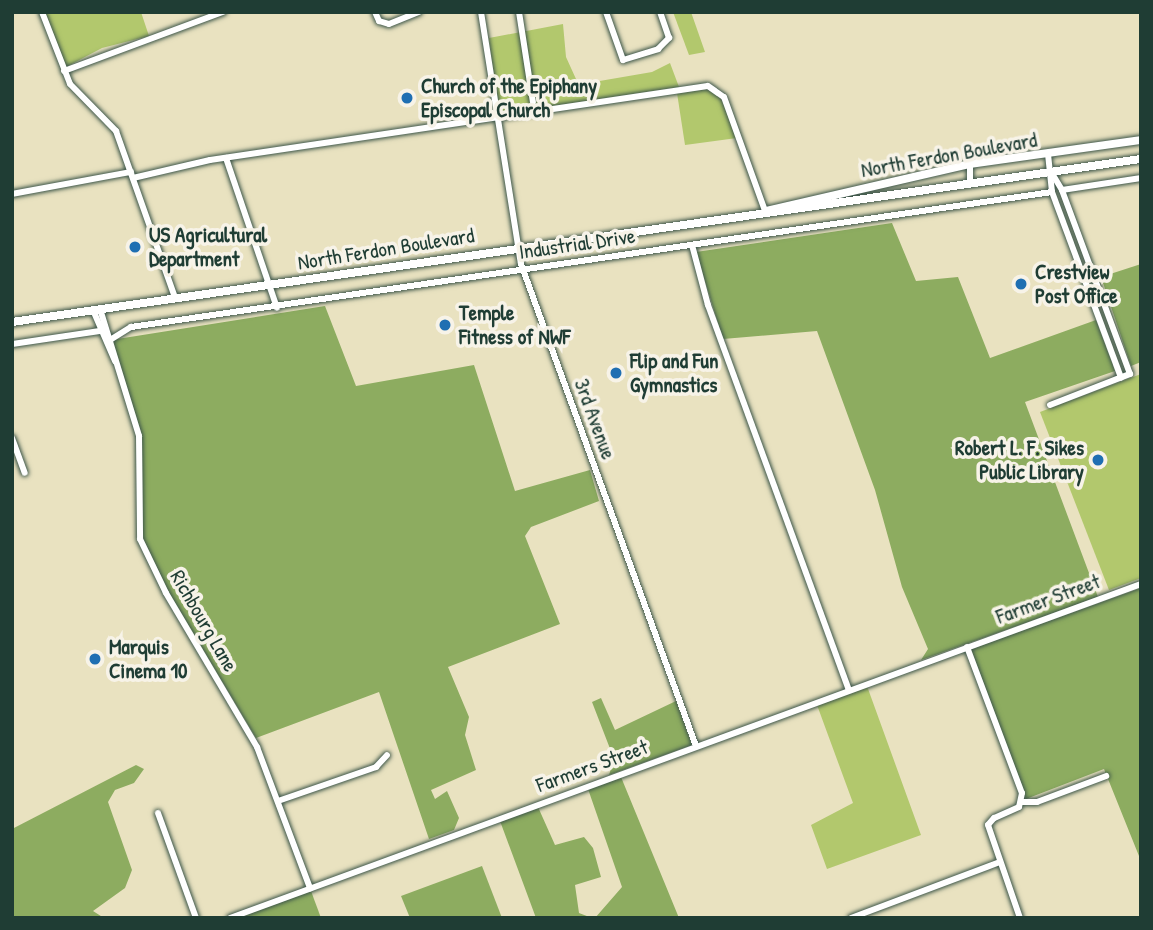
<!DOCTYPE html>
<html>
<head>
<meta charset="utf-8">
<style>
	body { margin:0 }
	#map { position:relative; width:1153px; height:930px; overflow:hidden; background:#e9e2c0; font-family:"Patrick Hand",sans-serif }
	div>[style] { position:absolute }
	.green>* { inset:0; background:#b2c86d }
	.forest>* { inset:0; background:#8dac60 }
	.roads { filter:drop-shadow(0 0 2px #3d5649) drop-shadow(0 0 2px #3d5649) }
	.minor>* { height:6px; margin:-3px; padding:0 3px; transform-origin:3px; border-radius:3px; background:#fff }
	.major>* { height:8px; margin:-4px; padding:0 4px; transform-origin:4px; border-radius:4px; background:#fff }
	.dots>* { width:19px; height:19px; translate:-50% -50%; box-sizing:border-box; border:4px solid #f7f3e8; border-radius:50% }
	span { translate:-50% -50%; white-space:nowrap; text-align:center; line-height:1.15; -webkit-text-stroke:7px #f7f3e8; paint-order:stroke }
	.poi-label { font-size:21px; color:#1f3d34; font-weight:700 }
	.left { translate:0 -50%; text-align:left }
	.right { translate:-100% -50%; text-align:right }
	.street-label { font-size:21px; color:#1f3d34 }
	.frame { position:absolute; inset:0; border:14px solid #1f3d34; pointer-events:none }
</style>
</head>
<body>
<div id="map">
	<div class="green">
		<div style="clip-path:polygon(45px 12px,141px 12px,149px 36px,102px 48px,66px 67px)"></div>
		<div style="clip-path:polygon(673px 12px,691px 12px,705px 52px,689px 55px)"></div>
		<div style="clip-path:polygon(563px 24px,566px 57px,576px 79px,588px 83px,652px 72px,670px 63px,679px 87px,499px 114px,489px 38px)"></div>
		<div style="clip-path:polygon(708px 89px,721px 99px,737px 138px,685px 145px,677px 93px)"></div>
		<div style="clip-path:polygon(1141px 374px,1141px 578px,1109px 590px,1040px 412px)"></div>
		<div style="clip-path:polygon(867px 686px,921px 835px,827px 869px,811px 825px,853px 803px,817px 705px)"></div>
	</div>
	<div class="forest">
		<div style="clip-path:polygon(892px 223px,916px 281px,958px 277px,990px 358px,1096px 320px,1115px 371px,1025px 402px,1098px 597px,921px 660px,928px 649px,902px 587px,875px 490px,817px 331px,723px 339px,696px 252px)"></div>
		<div style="clip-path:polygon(1141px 264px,1141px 362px,1131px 366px,1101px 277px)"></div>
		<div style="clip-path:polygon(325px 306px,356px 386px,474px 365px,515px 491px,590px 470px,599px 501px,531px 527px,525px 536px,560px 624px,448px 667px,469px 717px,465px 735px,476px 770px,431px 790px,435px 799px,447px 791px,459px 818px,454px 830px,429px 839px,379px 692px,256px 738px,168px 591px,143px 538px,142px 435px,111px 340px)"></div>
		<div style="clip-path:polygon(1141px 588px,1141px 861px,1104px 769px,1026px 799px,971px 649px)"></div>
		<div style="clip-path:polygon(601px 698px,615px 730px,676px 701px,692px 745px,609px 775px,614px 759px,592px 702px)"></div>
		<div style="clip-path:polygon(136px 765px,144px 769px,134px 783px,115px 790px,108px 802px,132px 870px,125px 888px,93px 911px,104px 918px,12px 918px,12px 829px)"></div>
		<div style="clip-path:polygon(621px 777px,679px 918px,595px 918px,622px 887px,588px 789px)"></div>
		<div style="clip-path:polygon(538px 807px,555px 845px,584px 837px,593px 848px,601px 877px,575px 885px,579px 913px,592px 918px,536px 918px,500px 821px)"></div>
		<div style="clip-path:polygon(482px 866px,502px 918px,410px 918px,401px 896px)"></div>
		<div style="clip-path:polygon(311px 891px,321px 918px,237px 918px)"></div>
	</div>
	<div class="roads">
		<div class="minor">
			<div style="left:42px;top:12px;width:77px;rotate:68.7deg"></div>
			<div style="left:70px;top:84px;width:66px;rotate:45.6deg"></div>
			<div style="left:116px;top:131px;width:177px;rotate:70.5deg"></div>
			<div style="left:375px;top:12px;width:10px;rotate:66deg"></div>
			<div style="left:379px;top:21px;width:10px;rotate:17deg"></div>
			<div style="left:389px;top:24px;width:32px;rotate:-22deg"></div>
			<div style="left:481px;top:12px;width:255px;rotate:81deg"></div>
			<div style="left:521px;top:264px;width:513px;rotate:70.05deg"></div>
			<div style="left:519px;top:12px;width:91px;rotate:81.2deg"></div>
			<div style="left:606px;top:12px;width:51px;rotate:70.5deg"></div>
			<div style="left:623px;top:60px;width:37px;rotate:-17deg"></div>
			<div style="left:658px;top:49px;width:16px;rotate:-45deg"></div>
			<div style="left:669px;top:38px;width:28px;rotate:-109deg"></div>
			<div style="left:64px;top:71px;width:170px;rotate:-20.4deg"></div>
			<div style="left:1048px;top:154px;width:38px;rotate:84deg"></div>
			<div style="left:1052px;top:192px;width:198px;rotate:69.6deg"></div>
			<div style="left:226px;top:158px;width:158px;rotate:71.2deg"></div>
			<div style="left:133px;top:178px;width:79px;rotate:-13.2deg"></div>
			<div style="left:210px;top:160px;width:503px;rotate:-8.45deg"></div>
			<div style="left:708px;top:86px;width:19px;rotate:35deg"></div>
			<div style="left:724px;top:97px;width:121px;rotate:70.2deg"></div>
			<div style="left:970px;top:182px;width:18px;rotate:-90deg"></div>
			<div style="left:1062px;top:190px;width:80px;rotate:-8.6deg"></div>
			<div style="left:12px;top:194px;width:121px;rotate:-10.5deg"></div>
			<div style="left:692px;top:245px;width:62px;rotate:75.1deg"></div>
			<div style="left:708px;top:305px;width:410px;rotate:69.9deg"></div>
			<div style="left:100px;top:309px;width:133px;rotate:72.9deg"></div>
			<div style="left:139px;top:436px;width:103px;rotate:89.4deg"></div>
			<div style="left:140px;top:539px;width:60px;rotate:64.3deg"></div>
			<div style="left:166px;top:593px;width:179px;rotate:59.4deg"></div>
			<div style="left:257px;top:747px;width:151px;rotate:69.4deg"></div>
			<div style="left:93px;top:310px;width:56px;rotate:66.7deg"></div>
			<div style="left:110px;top:340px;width:25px;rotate:-32deg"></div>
			<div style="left:131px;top:327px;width:931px;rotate:-8.34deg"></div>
			<div style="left:12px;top:344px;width:89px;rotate:-8.4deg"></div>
			<div style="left:1050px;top:405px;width:86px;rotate:-21.2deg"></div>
			<div style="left:1130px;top:374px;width:196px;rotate:-110.3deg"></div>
			<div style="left:1062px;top:190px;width:21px;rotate:-121deg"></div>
			<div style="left:12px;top:438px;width:37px;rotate:70deg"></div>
			<div style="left:967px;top:647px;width:156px;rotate:69.4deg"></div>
			<div style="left:1022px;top:793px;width:14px;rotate:102deg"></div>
			<div style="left:1019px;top:807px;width:27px;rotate:156deg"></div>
			<div style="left:994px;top:818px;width:9px;rotate:131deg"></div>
			<div style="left:988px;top:825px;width:98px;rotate:71deg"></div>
			<div style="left:278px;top:801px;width:104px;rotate:-19.1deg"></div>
			<div style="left:376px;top:767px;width:16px;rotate:-47deg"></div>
			<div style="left:1022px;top:802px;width:15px"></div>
			<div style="left:1037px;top:802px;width:74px;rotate:-20.6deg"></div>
			<div style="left:158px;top:813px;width:112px;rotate:70.1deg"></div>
			<div style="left:230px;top:918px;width:970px;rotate:-20.13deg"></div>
			<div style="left:851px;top:918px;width:159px;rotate:-20.6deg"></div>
		</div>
		<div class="major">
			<div style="left:766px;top:211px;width:209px;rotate:-13deg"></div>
			<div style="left:970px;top:164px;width:173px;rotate:-8deg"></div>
			<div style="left:12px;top:322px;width:1141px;rotate:-8.22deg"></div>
		</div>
	</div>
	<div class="dots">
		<div style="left:407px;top:98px;background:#1f6fb2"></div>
		<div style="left:135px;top:247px;background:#1f6fb2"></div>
		<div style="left:1021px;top:284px;background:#1f6fb2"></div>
		<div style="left:445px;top:325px;background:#1f6fb2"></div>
		<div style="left:616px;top:373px;background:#1f6fb2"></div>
		<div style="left:1098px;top:460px;background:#1f6fb2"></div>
		<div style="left:95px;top:659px;background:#1f6fb2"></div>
	</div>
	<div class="poi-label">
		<span class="left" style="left:421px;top:98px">Church of the Epiphany<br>Episcopal Church</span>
		<span class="left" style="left:149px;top:247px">US Agricultural<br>Department</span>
		<span class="left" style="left:1035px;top:284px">Crestview<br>Post Office</span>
		<span class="left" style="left:459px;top:325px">Temple<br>Fitness of NWF</span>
		<span class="left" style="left:630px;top:373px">Flip and Fun<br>Gymnastics</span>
		<span class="right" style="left:1084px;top:460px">Robert L. F. Sikes<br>Public Library</span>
		<span class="left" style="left:109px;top:659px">Marquis<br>Cinema 10</span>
	</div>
	<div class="street-label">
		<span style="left:949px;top:155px;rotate:-10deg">North Ferdon Boulevard</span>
		<span style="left:577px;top:244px;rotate:-8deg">Industrial Drive</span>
		<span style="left:386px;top:249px;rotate:-9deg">North Ferdon Boulevard</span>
		<span style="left:595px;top:419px;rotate:70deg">3rd Avenue</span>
		<span style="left:1048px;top:599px;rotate:-20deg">Farmer Street</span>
		<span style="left:204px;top:621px;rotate:60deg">Richbourg Lane</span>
		<span style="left:592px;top:766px;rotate:-20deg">Farmers Street</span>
	</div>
	<div class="frame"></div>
</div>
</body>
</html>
